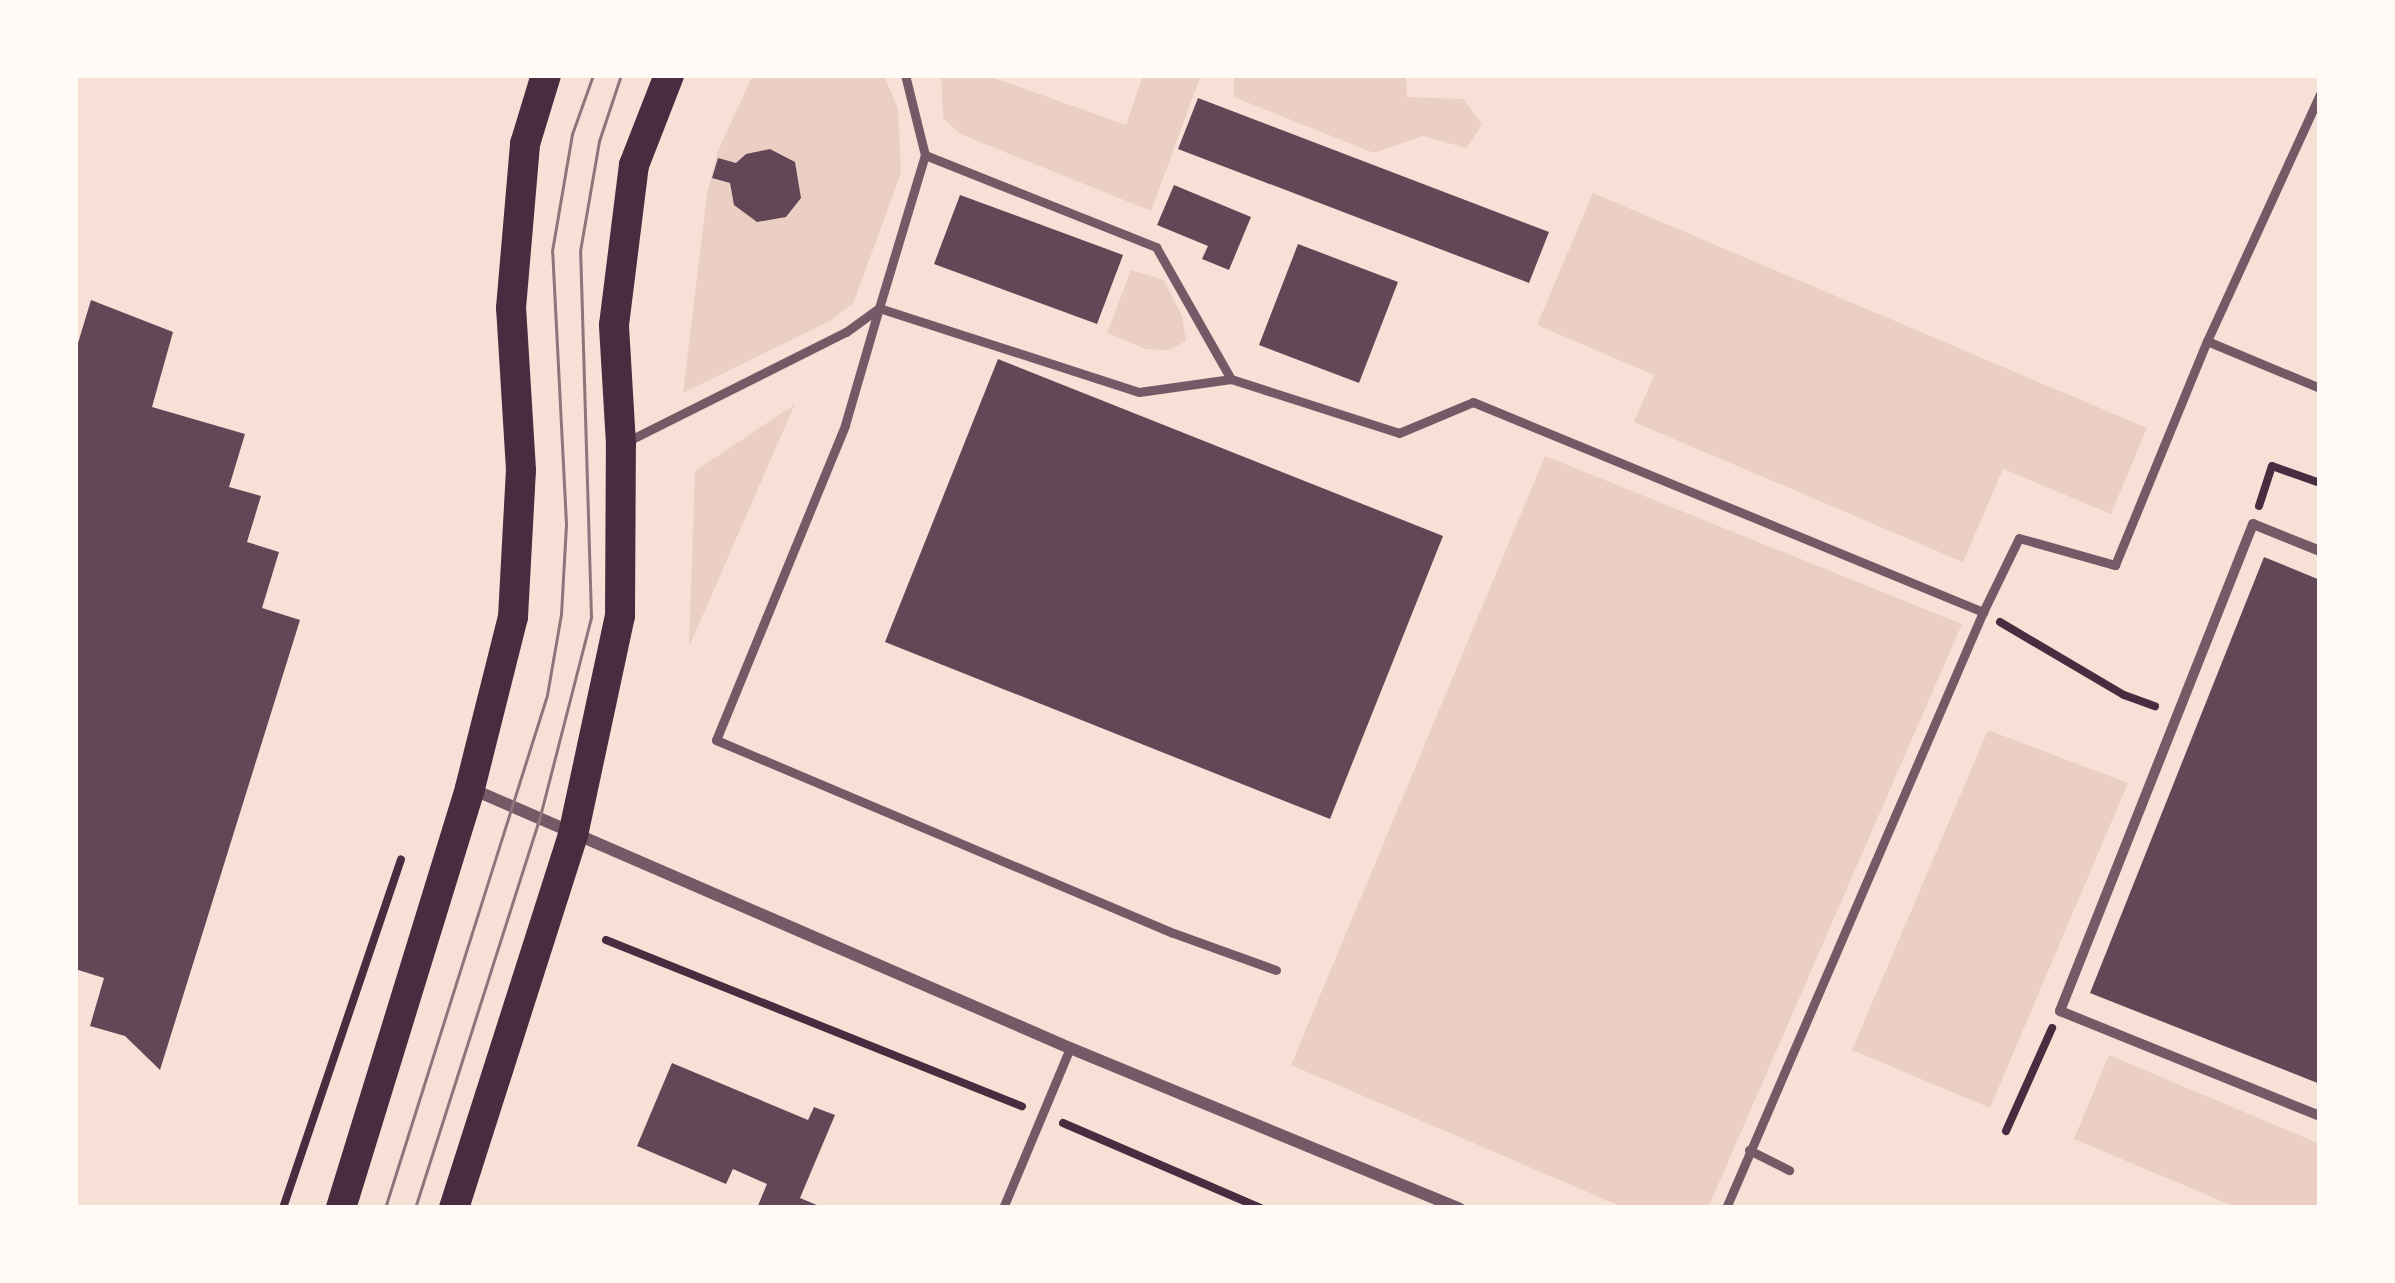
<!DOCTYPE html>
<html>
<head>
<meta charset="utf-8">
<style>
	body { margin:0 }
	#map { position:relative; width:2395px; height:1283px; overflow:hidden; background:#f7e1d7; font-family:Montserrat,sans-serif }
	div>[style] { position:absolute }
	.green>* { inset:0; background:#ebcfc5 }
	.building>* { inset:0; background:#644757 }
	.path>* { height:8px; margin:-4px; padding:0 4px; transform-origin:4px; border-radius:4px; background:#4a2c40 }
	.service>* { height:9px; margin:-4.5px; padding:0 4.5px; transform-origin:4.5px; border-radius:4.5px; background:#755966 }
	.pedestrian>* { height:10px; margin:-5px; padding:0 5px; transform-origin:5px; border-radius:5px; background:#755966 }
	.minor>* { height:12px; margin:-6px; padding:0 6px; transform-origin:6px; border-radius:6px; background:#755966 }
	.primary>* { height:30px; margin:-15px; padding:0 15px; transform-origin:15px; border-radius:15px; background:#4a2c40 }
	.tram>* { height:3px; margin:-1.5px; padding:0 1.5px; transform-origin:1.5px; border-radius:1.5px; background:#8f747c }
	span { translate:-50% -50%; white-space:nowrap; text-align:center; line-height:1.15; -webkit-text-stroke:9px #fffaf5; paint-order:stroke }
	.frame { position:absolute; inset:0; border:78px solid #fffaf5; pointer-events:none }
</style>
</head>
<body>
<div id="map">
	<div class="green">
		<div style="clip-path:polygon(753px 75px,884px 75px,898px 109px,901px 173px,853px 304px,830px 321px,683px 393px,707px 195px,717px 153px)"></div>
		<div style="clip-path:polygon(941px 75px,986px 75px,1126px 125px,1143px 75px,1201px 75px,1151px 211px,960px 134px,943px 118px)"></div>
		<div style="clip-path:polygon(1234px 75px,1406px 75px,1407px 97px,1464px 99px,1482px 125px,1466px 148px,1423px 136px,1374px 153px,1234px 97px)"></div>
		<div style="clip-path:polygon(1593px 193px,2147px 428px,2111px 514px,2003px 469px,1963px 562px,1634px 422px,1654px 375px,1537px 325px)"></div>
		<div style="clip-path:polygon(1131px 270px,1164px 280px,1182px 316px,1186px 341px,1169px 350px,1145px 349px,1107px 333px)"></div>
		<div style="clip-path:polygon(794px 405px,794px 406px,689px 647px,695px 471px)"></div>
		<div style="clip-path:polygon(1545px 456px,1962px 624px,1708px 1208px,1625px 1208px,1291px 1065px)"></div>
		<div style="clip-path:polygon(1988px 730px,2128px 783px,1990px 1108px,1852px 1050px)"></div>
		<div style="clip-path:polygon(2109px 1055px,2320px 1144px,2320px 1208px,2238px 1208px,2074px 1139px)"></div>
	</div>
	<div class="building">
		<div style="clip-path:polygon(1198px 98px,1549px 232px,1529px 283px,1178px 149px)"></div>
		<div style="clip-path:polygon(770px 149px,795px 162px,801px 198px,786px 217px,757px 222px,734px 205px,730px 183px,712px 178px,718px 158px,736px 163px,746px 154px)"></div>
		<div style="clip-path:polygon(1174px 185px,1251px 217px,1229px 270px,1202px 259px,1208px 246px,1157px 225px)"></div>
		<div style="clip-path:polygon(960px 195px,1123px 255px,1097px 324px,934px 264px)"></div>
		<div style="clip-path:polygon(1298px 244px,1398px 282px,1359px 383px,1259px 345px)"></div>
		<div style="clip-path:polygon(91px 300px,173px 332px,152px 407px,245px 434px,229px 487px,261px 496px,247px 542px,279px 552px,262px 608px,300px 620px,160px 1070px,125px 1036px,90px 1026px,104px 978px,75px 969px,75px 353px)"></div>
		<div style="clip-path:polygon(998px 359px,1443px 536px,1330px 819px,885px 642px)"></div>
		<div style="clip-path:polygon(2264px 557px,2320px 580px,2320px 1084px,2090px 993px)"></div>
		<div style="clip-path:polygon(672px 1063px,808px 1120px,814px 1107px,835px 1115px,800px 1198px,824px 1208px,757px 1208px,767px 1184px,733px 1169px,726px 1184px,637px 1146px)"></div>
	</div>
	<div class="path">
		<div style="left:2259px;top:506px;width:42px;rotate:-72deg"></div>
		<div style="left:2272px;top:466px;width:51px;rotate:19.5deg"></div>
		<div style="left:2000px;top:622px;width:144px;rotate:30.5deg"></div>
		<div style="left:2124px;top:695px;width:33px;rotate:20deg"></div>
		<div style="left:606px;top:940px;width:448px;rotate:21.8deg"></div>
		<div style="left:1063px;top:1123px;width:215px;rotate:23.3deg"></div>
		<div style="left:2006px;top:1131px;width:113px;rotate:-65.9deg"></div>
		<div style="left:283px;top:1208px;width:368px;rotate:-71.3deg"></div>
	</div>
	<div class="service">
		<div style="left:925px;top:155px;width:249px;rotate:21.7deg"></div>
		<div style="left:1156px;top:247px;width:152px;rotate:60.4deg"></div>
		<div style="left:2207px;top:341px;width:122px;rotate:22.6deg"></div>
		<div style="left:626px;top:442px;width:246px;rotate:-26.6deg"></div>
		<div style="left:846px;top:332px;width:41px;rotate:-36deg"></div>
		<div style="left:879px;top:308px;width:160px;rotate:-73.3deg"></div>
		<div style="left:925px;top:155px;width:82px;rotate:-104deg"></div>
		<div style="left:1983px;top:612px;width:82px;rotate:-64.1deg"></div>
		<div style="left:2019px;top:538px;width:100px;rotate:15.7deg"></div>
		<div style="left:2115px;top:565px;width:242px;rotate:-67.7deg"></div>
		<div style="left:2207px;top:341px;width:272px;rotate:-65.4deg"></div>
		<div style="left:1276px;top:970px;width:109px;rotate:-160.2deg"></div>
		<div style="left:1173px;top:933px;width:496px;rotate:-157.1deg"></div>
		<div style="left:716px;top:740px;width:340px;rotate:-67.7deg"></div>
		<div style="left:845px;top:425px;width:122px;rotate:-73.8deg"></div>
		<div style="left:879px;top:308px;width:273px;rotate:17.9deg"></div>
		<div style="left:1139px;top:392px;width:93px;rotate:-8deg"></div>
		<div style="left:1231px;top:379px;width:176px;rotate:17.8deg"></div>
		<div style="left:1399px;top:433px;width:80px;rotate:-22.7deg"></div>
		<div style="left:1473px;top:402px;width:552px;rotate:22.38deg"></div>
		<div style="left:1983px;top:612px;width:649px;rotate:113.33deg"></div>
		<div style="left:1749px;top:1150px;width:45px;rotate:26.6deg"></div>
		<div style="left:1003px;top:1208px;width:173px;rotate:-67.3deg"></div>
	</div>
	<div class="pedestrian">
		<div style="left:2320px;top:551px;width:72px;rotate:-158.1deg"></div>
		<div style="left:2253px;top:524px;width:524px;rotate:111.62deg"></div>
		<div style="left:2060px;top:1011px;width:280px;rotate:22deg"></div>
	</div>
	<div class="minor">
		<div style="left:472px;top:789px;width:652px;rotate:23.42deg"></div>
		<div style="left:1070px;top:1048px;width:421px;rotate:22.4deg"></div>
	</div>
	<div class="primary">
		<div style="left:341px;top:1208px;width:439px;rotate:-72.9deg"></div>
		<div style="left:470px;top:788px;width:176px;rotate:-75.9deg"></div>
		<div style="left:513px;top:617px;width:147px;rotate:-86.9deg"></div>
		<div style="left:521px;top:470px;width:162px;rotate:-93.5deg"></div>
		<div style="left:511px;top:308px;width:165px;rotate:-85.1deg"></div>
		<div style="left:525px;top:144px;width:72px;rotate:-73.1deg"></div>
		<div style="left:454px;top:1208px;width:392px;rotate:-72.3deg"></div>
		<div style="left:573px;top:835px;width:224px;rotate:-77.9deg"></div>
		<div style="left:620px;top:616px;width:172px;rotate:-89.7deg"></div>
		<div style="left:621px;top:444px;width:119px;rotate:-93.4deg"></div>
		<div style="left:614px;top:325px;width:161px;rotate:-82.9deg"></div>
		<div style="left:634px;top:165px;width:97px;rotate:-68.7deg"></div>
	</div>
	<div class="tram">
		<div style="left:385px;top:1208px;width:538px;rotate:-72.47deg"></div>
		<div style="left:547px;top:695px;width:82px;rotate:-80.2deg"></div>
		<div style="left:561px;top:614px;width:90px;rotate:-86.8deg"></div>
		<div style="left:566px;top:524px;width:273px;rotate:-92.9deg"></div>
		<div style="left:552px;top:251px;width:119px;rotate:-80.3deg"></div>
		<div style="left:572px;top:134px;width:63px;rotate:-70.4deg"></div>
		<div style="left:415px;top:1208px;width:407px;rotate:-72.3deg"></div>
		<div style="left:539px;top:820px;width:210px;rotate:-75.6deg"></div>
		<div style="left:591px;top:617px;width:366px;rotate:-91.7deg"></div>
		<div style="left:580px;top:251px;width:112px;rotate:-80.2deg"></div>
		<div style="left:599px;top:141px;width:70px;rotate:-71.6deg"></div>
	</div>
	<div class="frame"></div>
</div>
</body>
</html>
